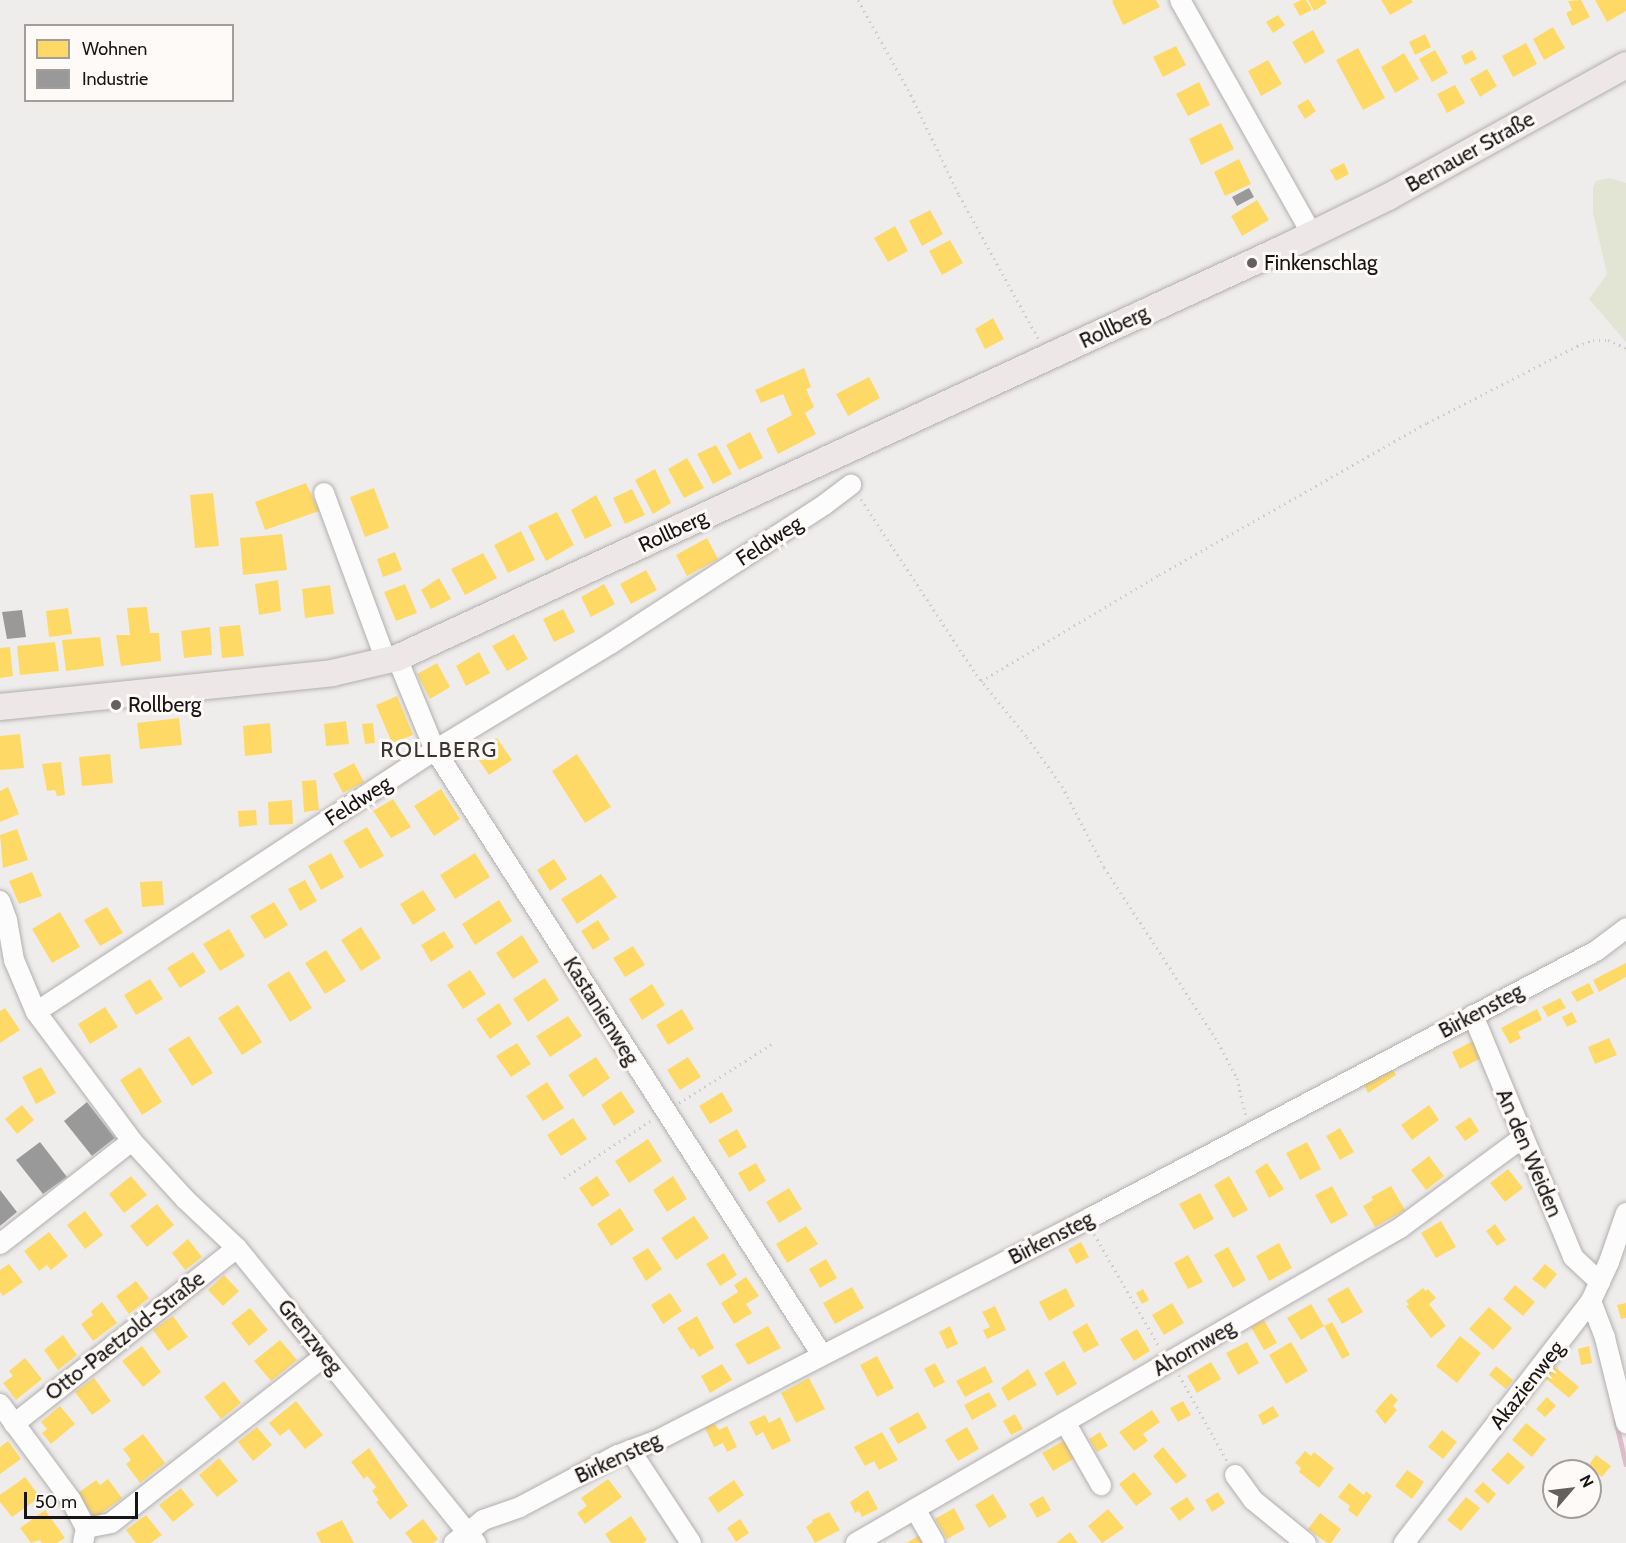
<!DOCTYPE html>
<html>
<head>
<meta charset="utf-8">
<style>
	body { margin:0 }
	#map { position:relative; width:1626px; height:1543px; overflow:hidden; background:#efedec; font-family:Cabin,sans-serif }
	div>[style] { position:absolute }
	.green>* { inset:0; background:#e2e5d3 }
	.homes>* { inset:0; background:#ffd966 }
	.industry>* { inset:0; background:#999 }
	.stream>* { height:4.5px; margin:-2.25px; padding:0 2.25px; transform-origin:2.25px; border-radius:2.25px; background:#dcbbcc }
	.path>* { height:3px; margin-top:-1.5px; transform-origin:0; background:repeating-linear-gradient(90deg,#cdcccc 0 1.5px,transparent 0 6px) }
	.roads { filter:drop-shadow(0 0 2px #b1afaf) drop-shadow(0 0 2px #b1afaf) }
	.minor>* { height:20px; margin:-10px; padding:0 10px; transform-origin:10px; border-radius:10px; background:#fdfcfc }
	.major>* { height:26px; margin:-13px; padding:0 13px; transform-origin:13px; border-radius:13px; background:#ede7e8 }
	.dots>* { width:16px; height:16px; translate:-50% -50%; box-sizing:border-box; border:3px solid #fefaf8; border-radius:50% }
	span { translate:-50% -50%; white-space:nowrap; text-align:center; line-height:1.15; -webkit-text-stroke:6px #fefaf8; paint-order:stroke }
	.street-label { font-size:21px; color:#171515 }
	.poi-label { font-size:21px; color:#171515 }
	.left { translate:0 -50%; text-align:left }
	.neighbourhood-label { font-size:22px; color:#393635; letter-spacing:1.5px }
	.legend { position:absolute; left:24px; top:24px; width:210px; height:78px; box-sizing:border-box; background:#fefaf8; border:2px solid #a29e9d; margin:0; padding:8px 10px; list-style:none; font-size:18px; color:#171515 }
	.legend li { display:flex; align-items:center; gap:12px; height:30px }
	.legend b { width:30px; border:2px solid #a29e9d }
	.north { position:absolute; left:1542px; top:1459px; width:60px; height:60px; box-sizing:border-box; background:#fefaf8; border:2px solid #a29e9d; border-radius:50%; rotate:62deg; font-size:16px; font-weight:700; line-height:24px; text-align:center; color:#171515 }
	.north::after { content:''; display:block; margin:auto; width:21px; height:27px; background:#636160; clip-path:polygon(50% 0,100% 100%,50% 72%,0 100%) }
	.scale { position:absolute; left:24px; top:1492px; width:114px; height:27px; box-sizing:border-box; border:3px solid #171515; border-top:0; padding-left:8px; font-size:18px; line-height:21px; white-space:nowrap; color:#171515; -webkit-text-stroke:4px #fefaf8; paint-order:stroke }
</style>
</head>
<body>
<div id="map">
	<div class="green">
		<div style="clip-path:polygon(1610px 178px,1626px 183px,1626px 342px,1589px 299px,1607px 274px,1593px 213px,1593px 188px,1596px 181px)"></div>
	</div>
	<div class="homes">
		<div style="clip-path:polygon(1114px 0,1156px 0,1160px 7px,1123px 25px,1112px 1px)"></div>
		<div style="clip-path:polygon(1301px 0,1306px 0,1312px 10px,1300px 16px,1293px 4px)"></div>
		<div style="clip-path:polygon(1308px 0,1325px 0,1327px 3px,1314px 11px)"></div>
		<div style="clip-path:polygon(1381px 0,1411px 0,1413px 2px,1390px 15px)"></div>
		<div style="clip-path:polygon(1581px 0,1590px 17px,1572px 26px,1566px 13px,1572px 10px,1568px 1px)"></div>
		<div style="clip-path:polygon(1595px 0,1626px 0,1626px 11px,1607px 22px)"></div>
		<div style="clip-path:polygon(1278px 15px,1285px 25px,1273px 33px,1266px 22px)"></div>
		<div style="clip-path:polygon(1553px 27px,1565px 48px,1544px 60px,1533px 39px)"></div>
		<div style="clip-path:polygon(1313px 30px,1325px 52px,1305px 64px,1292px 42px)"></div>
		<div style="clip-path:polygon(1425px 34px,1431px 47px,1415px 55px,1409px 42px)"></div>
		<div style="clip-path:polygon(1526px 43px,1537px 64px,1513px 77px,1502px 56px)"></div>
		<div style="clip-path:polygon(1176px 46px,1186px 65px,1163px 77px,1153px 57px)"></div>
		<div style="clip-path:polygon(1358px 48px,1385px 98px,1363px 110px,1336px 60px)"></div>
		<div style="clip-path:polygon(1435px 50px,1448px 73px,1432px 82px,1419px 59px)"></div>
		<div style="clip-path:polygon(1472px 50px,1477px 59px,1465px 65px,1461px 56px)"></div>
		<div style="clip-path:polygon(1404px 53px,1419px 79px,1395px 93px,1381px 67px)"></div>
		<div style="clip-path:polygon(1268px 60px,1282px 84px,1261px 96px,1248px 71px)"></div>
		<div style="clip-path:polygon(1487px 69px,1497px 86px,1480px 97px,1470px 79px)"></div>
		<div style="clip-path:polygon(1199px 82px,1210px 105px,1188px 116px,1176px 94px)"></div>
		<div style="clip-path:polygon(1455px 85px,1465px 103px,1447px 113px,1437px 94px)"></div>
		<div style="clip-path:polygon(1308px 99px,1316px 111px,1305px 119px,1297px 106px)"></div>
		<div style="clip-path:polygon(1221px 123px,1234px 149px,1201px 165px,1189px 139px)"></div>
		<div style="clip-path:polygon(1239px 159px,1251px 184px,1225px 196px,1214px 172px)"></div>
		<div style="clip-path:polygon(1344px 163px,1349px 174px,1336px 181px,1330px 170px)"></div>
		<div style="clip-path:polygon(1257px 200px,1269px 220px,1242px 236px,1231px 216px)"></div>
		<div style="clip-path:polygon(930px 210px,943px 234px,922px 246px,909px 221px)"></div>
		<div style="clip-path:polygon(895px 226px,908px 251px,888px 262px,874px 238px)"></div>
		<div style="clip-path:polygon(950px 240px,963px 263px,942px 275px,929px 251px)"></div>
		<div style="clip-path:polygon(993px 318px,1004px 339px,985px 349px,975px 329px)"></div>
		<div style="clip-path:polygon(804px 368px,811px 387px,806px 389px,814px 407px,805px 413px,816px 434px,778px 454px,766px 429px,792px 415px,783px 394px,761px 403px,755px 390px)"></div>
		<div style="clip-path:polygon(869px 377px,880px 398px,848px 416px,836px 394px)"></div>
		<div style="clip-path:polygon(750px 432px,763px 458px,739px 470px,726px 445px)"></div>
		<div style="clip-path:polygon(716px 445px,732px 474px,713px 484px,697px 454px)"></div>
		<div style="clip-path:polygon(687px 458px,704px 488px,684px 498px,668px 469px)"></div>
		<div style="clip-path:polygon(655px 469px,671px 503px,653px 514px,635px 480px)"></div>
		<div style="clip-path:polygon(306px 483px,319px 511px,265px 530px,255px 502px)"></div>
		<div style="clip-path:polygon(374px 488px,389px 528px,365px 537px,350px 497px)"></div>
		<div style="clip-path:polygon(632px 489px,645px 515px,625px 524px,613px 498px)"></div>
		<div style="clip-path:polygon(213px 493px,219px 546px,195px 548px,190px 495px)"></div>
		<div style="clip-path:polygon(596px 495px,612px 526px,585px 539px,571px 510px)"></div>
		<div style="clip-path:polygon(557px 512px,574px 545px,546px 561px,528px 526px)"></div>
		<div style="clip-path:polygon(521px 531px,535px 560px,508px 573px,494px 545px)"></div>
		<div style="clip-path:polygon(282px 534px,287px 570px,243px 575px,240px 538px)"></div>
		<div style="clip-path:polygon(707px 538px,718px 559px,687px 576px,676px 555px)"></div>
		<div style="clip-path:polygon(395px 552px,402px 570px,383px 577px,377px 559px)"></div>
		<div style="clip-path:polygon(483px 553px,497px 578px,465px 595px,451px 569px)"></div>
		<div style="clip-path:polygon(646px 570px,657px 590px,631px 604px,620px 584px)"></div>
		<div style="clip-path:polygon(439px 578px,451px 599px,431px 609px,421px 590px)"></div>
		<div style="clip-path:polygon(278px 580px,281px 611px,259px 615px,255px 584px)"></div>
		<div style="clip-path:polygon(405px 584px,417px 613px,396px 621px,384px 592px)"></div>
		<div style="clip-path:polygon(604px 584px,615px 604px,591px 617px,581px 597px)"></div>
		<div style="clip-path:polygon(330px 585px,334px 614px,305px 618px,302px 589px)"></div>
		<div style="clip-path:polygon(147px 607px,150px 633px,159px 633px,161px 661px,121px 666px,116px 635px,130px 635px,127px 608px)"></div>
		<div style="clip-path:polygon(68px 608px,72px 634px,49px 637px,46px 611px)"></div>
		<div style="clip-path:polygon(563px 609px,575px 632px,554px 642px,543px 619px)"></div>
		<div style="clip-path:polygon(240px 625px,244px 656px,222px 658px,219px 627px)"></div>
		<div style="clip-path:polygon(210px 627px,212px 655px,184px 658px,181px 631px)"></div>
		<div style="clip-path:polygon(514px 634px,528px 659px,507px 671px,492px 646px)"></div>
		<div style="clip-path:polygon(100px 637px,104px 666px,66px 671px,62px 640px)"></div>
		<div style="clip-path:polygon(55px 642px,59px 671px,20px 675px,17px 646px)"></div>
		<div style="clip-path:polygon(10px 647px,13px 676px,0 678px,0 648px)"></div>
		<div style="clip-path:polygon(479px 652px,490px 673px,466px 686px,456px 666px)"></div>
		<div style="clip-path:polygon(437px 663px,450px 687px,430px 699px,417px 674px)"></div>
		<div style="clip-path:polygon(397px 696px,413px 735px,392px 743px,376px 705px)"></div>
		<div style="clip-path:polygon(179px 718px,182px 745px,140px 749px,137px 723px)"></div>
		<div style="clip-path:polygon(346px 721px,349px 744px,326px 746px,324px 724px)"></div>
		<div style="clip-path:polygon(270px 723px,272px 753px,245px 756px,243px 726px)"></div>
		<div style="clip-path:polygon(373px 723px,375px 743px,365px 744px,362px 724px)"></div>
		<div style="clip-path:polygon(20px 734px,24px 768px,0 770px,0 736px)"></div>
		<div style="clip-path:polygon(497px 738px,512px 760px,489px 775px,474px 753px)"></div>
		<div style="clip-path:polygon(110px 754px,113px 783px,82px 786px,79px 757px)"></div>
		<div style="clip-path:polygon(577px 754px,611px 807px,585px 823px,552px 771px)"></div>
		<div style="clip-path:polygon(61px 762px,65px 795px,57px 796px,55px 790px,47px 791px,42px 764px)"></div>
		<div style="clip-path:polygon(354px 763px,364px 782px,343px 793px,333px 774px)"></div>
		<div style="clip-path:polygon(316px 780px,319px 810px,304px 812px,302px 781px)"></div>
		<div style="clip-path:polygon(8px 787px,19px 814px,0 822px,0 791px)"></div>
		<div style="clip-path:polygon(441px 789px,460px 819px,434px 836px,414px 806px)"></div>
		<div style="clip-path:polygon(393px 799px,411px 827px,391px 838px,373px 811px)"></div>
		<div style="clip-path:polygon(292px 800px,293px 824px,269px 825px,268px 802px)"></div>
		<div style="clip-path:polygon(256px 810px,257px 825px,239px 827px,238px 811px)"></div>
		<div style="clip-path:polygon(367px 827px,384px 856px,360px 869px,343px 841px)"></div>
		<div style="clip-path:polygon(17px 829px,28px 860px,3px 868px,0 835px)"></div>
		<div style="clip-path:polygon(331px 853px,344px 877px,321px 890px,308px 866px)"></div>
		<div style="clip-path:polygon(475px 853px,490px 877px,455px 899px,440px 875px)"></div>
		<div style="clip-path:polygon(554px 859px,567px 879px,550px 891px,537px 870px)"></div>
		<div style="clip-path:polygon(32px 872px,42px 896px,19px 904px,9px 881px)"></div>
		<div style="clip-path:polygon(601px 874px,617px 897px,577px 924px,561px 899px)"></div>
		<div style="clip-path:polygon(305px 880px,317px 901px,300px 911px,288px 889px)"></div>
		<div style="clip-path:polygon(162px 881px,164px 905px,142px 907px,140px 882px)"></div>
		<div style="clip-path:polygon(423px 890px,436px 910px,413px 925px,400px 904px)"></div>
		<div style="clip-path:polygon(499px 900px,512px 921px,475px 945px,462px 924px)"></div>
		<div style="clip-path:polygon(274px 902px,288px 925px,265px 939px,250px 916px)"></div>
		<div style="clip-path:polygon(107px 907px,123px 933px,100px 946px,84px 920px)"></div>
		<div style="clip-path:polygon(60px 912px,80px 947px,52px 963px,32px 929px)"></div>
		<div style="clip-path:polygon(598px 920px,610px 939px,593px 950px,581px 931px)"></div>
		<div style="clip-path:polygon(361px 927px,381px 958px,361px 971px,341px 940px)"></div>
		<div style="clip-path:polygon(229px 929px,245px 956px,220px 971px,203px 944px)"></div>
		<div style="clip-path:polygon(444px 931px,454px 947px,431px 962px,421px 945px)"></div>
		<div style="clip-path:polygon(522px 935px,539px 962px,513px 979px,496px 953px)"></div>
		<div style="clip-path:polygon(633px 946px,645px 965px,625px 977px,613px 958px)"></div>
		<div style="clip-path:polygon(326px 950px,346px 981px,325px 994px,305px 963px)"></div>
		<div style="clip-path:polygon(193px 952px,206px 972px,180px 988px,167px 968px)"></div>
		<div style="clip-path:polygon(1626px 963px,1626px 977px,1599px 992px,1593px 980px)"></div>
		<div style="clip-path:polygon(470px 970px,486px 994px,463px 1009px,447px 985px)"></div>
		<div style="clip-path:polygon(289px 971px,312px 1008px,290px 1022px,267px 985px)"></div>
		<div style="clip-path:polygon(545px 978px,559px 1000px,528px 1022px,513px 999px)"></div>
		<div style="clip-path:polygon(150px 979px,163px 999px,136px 1015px,124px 995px)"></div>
		<div style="clip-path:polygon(1589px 983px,1594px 993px,1577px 1002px,1571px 992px)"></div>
		<div style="clip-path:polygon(652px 984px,665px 1005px,642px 1020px,629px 999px)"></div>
		<div style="clip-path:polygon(1560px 998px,1566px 1008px,1548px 1017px,1542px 1007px)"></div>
		<div style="clip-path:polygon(499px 1003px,512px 1024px,490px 1039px,476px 1019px)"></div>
		<div style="clip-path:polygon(238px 1005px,262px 1042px,242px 1055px,218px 1018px)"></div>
		<div style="clip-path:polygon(105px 1007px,118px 1027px,90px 1044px,78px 1024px)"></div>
		<div style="clip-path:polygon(5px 1008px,20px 1030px,0 1043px,0 1011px)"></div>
		<div style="clip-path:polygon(682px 1009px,694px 1029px,668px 1045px,656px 1025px)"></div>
		<div style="clip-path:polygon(1537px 1009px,1542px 1020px,1518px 1032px,1521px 1038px,1510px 1044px,1501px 1028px)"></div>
		<div style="clip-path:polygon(1572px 1012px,1577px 1022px,1567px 1027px,1562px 1017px)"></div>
		<div style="clip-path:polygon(568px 1016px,582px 1036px,550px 1057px,536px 1036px)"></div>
		<div style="clip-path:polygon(189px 1036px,213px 1073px,192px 1086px,168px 1049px)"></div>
		<div style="clip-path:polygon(1609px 1038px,1617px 1055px,1595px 1064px,1588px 1047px)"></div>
		<div style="clip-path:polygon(1473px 1041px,1481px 1058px,1460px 1069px,1452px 1052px)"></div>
		<div style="clip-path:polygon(517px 1043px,531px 1064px,511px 1077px,496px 1056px)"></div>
		<div style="clip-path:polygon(596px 1057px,610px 1078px,583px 1097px,568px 1075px)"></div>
		<div style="clip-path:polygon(688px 1057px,701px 1077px,680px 1090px,667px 1070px)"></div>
		<div style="clip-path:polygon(41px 1067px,56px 1093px,36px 1104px,22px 1077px)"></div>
		<div style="clip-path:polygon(140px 1067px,162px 1102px,142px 1115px,120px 1080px)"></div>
		<div style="clip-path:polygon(1392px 1068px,1396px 1075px,1368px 1093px,1363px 1083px)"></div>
		<div style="clip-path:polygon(547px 1082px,564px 1108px,543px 1121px,526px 1096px)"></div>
		<div style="clip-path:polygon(621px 1091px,635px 1112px,614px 1126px,601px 1105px)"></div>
		<div style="clip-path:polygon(722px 1092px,733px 1111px,710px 1124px,699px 1106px)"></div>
		<div style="clip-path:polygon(22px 1105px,34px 1120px,17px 1134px,5px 1119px)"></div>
		<div style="clip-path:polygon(1429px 1105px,1439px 1120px,1412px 1140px,1401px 1125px)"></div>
		<div style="clip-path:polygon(1470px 1117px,1479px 1131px,1465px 1141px,1455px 1127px)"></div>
		<div style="clip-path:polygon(573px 1118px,587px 1139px,561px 1156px,547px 1135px)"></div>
		<div style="clip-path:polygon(1340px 1128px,1354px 1152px,1340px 1160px,1326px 1136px)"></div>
		<div style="clip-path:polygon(737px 1129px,747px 1147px,729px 1158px,718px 1140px)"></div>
		<div style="clip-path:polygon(648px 1139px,662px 1161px,629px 1183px,615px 1161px)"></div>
		<div style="clip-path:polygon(1307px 1142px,1321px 1169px,1300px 1180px,1286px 1153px)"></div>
		<div style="clip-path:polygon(1429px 1156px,1444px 1176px,1426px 1190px,1411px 1170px)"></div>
		<div style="clip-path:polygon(756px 1163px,766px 1181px,749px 1192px,738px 1173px)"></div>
		<div style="clip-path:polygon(1267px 1163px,1284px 1189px,1269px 1198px,1255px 1171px)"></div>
		<div style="clip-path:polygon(1508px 1169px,1523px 1188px,1505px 1202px,1490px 1183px)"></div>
		<div style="clip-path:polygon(131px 1176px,147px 1195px,124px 1213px,109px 1194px)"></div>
		<div style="clip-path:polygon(597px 1176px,610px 1195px,592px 1207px,579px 1188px)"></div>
		<div style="clip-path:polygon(673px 1176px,687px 1199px,667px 1212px,653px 1190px)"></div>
		<div style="clip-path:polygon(1229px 1176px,1248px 1210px,1233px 1218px,1214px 1185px)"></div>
		<div style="clip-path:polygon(1332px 1186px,1348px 1215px,1331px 1224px,1315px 1195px)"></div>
		<div style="clip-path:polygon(1391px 1186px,1405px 1210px,1375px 1227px,1363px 1206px,1373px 1200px,1371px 1197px)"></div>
		<div style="clip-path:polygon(789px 1188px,802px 1209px,779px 1223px,766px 1202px)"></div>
		<div style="clip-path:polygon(1200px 1193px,1214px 1219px,1194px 1230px,1179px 1204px)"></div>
		<div style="clip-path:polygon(157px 1204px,174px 1225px,147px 1247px,130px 1226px)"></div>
		<div style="clip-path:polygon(620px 1208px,634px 1230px,611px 1246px,597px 1224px)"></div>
		<div style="clip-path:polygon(85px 1211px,103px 1235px,85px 1249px,67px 1225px)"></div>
		<div style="clip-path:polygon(694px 1216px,709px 1238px,676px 1260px,661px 1238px)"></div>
		<div style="clip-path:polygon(1441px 1221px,1456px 1247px,1436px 1258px,1421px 1233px)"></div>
		<div style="clip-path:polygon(1495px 1224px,1506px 1240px,1497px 1246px,1486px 1231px)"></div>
		<div style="clip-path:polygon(806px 1226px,818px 1244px,787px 1263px,776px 1244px)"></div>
		<div style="clip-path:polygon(49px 1232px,68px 1256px,51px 1270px,47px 1265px,39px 1271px,24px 1251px)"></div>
		<div style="clip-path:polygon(188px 1239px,202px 1257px,185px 1270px,172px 1253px)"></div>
		<div style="clip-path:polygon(1081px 1242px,1089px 1257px,1076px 1264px,1068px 1249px)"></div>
		<div style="clip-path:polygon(1279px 1243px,1292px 1268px,1269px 1281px,1256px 1256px)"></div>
		<div style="clip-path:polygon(1228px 1247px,1246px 1280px,1233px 1288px,1214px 1255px)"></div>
		<div style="clip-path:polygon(648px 1248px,662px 1269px,646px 1281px,632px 1258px)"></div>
		<div style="clip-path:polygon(724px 1253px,737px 1275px,720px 1286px,706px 1264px)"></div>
		<div style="clip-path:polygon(1188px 1255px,1203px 1282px,1188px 1289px,1174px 1263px)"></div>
		<div style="clip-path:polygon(826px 1259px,837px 1278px,820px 1288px,809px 1269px)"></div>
		<div style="clip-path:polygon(9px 1264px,23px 1282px,3px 1296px,0 1292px,0 1270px)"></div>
		<div style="clip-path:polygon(1545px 1264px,1557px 1274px,1545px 1289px,1532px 1279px)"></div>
		<div style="clip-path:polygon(224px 1275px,239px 1291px,223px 1306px,208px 1290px)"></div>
		<div style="clip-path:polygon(746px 1277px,759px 1296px,746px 1304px,752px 1313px,734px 1324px,721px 1303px,738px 1292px,734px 1285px)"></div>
		<div style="clip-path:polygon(136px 1281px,149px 1298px,129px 1314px,116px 1296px)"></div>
		<div style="clip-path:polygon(1515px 1285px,1535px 1302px,1523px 1316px,1503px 1299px)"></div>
		<div style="clip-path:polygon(852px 1287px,864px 1308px,835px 1324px,823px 1303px)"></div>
		<div style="clip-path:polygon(1348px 1287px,1363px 1312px,1342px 1324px,1327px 1299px)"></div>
		<div style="clip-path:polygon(1066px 1288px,1075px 1306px,1049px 1321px,1039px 1302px)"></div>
		<div style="clip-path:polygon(1423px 1288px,1426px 1291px,1428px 1289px,1436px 1298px,1429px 1304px,1446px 1326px,1431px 1338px,1406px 1306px,1409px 1305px,1406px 1301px)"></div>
		<div style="clip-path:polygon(1143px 1289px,1149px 1300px,1142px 1304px,1136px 1293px)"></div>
		<div style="clip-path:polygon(670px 1293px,682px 1311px,663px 1324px,651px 1305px)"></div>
		<div style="clip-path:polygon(102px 1302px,117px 1323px,93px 1341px,81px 1324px,93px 1315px,91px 1311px)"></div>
		<div style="clip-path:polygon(1172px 1303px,1184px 1323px,1164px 1335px,1152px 1315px)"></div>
		<div style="clip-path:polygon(1626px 1303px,1626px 1318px,1621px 1319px,1617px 1305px)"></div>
		<div style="clip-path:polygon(1311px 1304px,1324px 1326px,1301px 1340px,1287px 1318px)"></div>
		<div style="clip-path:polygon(995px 1306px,1006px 1330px,987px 1339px,983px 1330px,990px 1327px,982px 1312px)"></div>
		<div style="clip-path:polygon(1489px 1307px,1512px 1328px,1493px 1350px,1469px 1329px)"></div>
		<div style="clip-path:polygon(250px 1308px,268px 1330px,249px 1346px,231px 1323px)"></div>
		<div style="clip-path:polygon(173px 1316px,188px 1337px,168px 1351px,153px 1330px)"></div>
		<div style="clip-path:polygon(697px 1316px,714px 1348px,699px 1357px,693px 1348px,691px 1350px,677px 1328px)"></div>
		<div style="clip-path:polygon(1264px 1320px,1277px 1343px,1264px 1350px,1251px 1327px)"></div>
		<div style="clip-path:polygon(1332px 1322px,1350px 1355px,1342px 1359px,1324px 1326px)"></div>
		<div style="clip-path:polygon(1087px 1323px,1099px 1345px,1084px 1353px,1072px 1332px)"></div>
		<div style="clip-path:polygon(768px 1326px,781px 1348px,748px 1365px,735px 1344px)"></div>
		<div style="clip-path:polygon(950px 1326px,958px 1344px,947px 1349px,939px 1332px)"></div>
		<div style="clip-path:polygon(1137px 1329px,1150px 1351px,1134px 1361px,1120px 1339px)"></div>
		<div style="clip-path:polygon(63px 1335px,77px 1355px,58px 1370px,44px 1350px)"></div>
		<div style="clip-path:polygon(1460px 1336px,1481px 1353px,1457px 1383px,1436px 1366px)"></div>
		<div style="clip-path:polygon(280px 1340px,297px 1360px,271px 1381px,254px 1361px)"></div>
		<div style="clip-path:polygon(1247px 1342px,1259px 1363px,1238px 1375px,1226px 1353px)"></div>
		<div style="clip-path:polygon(1291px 1342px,1308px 1371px,1286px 1384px,1269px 1355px)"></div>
		<div style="clip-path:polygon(142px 1346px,161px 1372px,143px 1387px,122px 1361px)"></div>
		<div style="clip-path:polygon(1589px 1346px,1592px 1363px,1581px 1365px,1578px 1349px)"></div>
		<div style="clip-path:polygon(877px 1356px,894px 1388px,877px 1397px,860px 1365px)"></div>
		<div style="clip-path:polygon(25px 1358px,42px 1379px,16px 1400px,3px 1383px,13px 1376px,9px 1371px)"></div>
		<div style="clip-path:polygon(1064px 1361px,1077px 1384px,1057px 1396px,1044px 1373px)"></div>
		<div style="clip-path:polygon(1211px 1362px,1221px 1379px,1197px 1393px,1187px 1376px)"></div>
		<div style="clip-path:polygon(935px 1363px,945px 1382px,934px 1388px,924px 1369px)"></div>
		<div style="clip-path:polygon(722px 1364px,732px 1380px,710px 1393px,701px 1376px)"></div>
		<div style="clip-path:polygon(985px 1366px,993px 1382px,965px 1397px,956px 1381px)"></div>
		<div style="clip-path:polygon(1496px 1366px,1513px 1380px,1506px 1389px,1489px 1375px)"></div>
		<div style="clip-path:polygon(1554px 1366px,1579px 1387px,1569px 1398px,1545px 1378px)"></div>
		<div style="clip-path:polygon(1028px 1369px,1037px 1385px,1008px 1401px,1001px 1388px)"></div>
		<div style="clip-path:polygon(94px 1378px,111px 1401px,92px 1415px,75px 1392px)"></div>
		<div style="clip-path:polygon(809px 1378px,825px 1409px,796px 1423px,781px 1393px)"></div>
		<div style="clip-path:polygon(224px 1381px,241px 1403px,221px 1419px,204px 1397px)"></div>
		<div style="clip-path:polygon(989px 1392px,997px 1406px,972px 1420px,964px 1405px)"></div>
		<div style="clip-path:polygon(1391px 1393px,1398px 1400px,1393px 1406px,1397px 1410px,1385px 1424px,1375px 1411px)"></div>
		<div style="clip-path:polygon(1547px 1397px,1556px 1406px,1545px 1417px,1536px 1409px)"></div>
		<div style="clip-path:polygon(296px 1401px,323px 1435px,305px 1449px,289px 1429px,280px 1436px,269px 1423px)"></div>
		<div style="clip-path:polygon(1183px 1401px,1191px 1415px,1178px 1422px,1170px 1408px)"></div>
		<div style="clip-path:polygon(60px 1406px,75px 1424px,51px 1444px,42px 1433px,47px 1429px,41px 1422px)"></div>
		<div style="clip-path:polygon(1273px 1406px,1279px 1416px,1263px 1425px,1258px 1415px)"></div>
		<div style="clip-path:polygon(1152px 1410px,1160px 1422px,1143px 1434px,1148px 1441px,1134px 1451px,1119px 1432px)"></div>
		<div style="clip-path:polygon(918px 1412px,927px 1428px,898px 1444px,889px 1428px)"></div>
		<div style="clip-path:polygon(1015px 1414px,1023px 1429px,1011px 1435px,1003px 1421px)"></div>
		<div style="clip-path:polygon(765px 1415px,769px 1423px,780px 1417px,791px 1441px,772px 1450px,763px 1432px,756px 1436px,749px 1422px)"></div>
		<div style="clip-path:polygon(714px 1423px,719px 1430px,727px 1426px,737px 1447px,727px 1452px,723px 1443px,714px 1447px,705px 1428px)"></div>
		<div style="clip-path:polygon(1526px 1423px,1546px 1439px,1532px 1457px,1512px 1440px)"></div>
		<div style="clip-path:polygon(257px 1427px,272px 1445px,253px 1461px,238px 1442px)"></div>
		<div style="clip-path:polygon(967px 1427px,979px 1449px,958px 1461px,945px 1440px)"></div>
		<div style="clip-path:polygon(1442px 1430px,1457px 1442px,1443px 1459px,1428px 1447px)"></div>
		<div style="clip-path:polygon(882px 1432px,898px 1460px,879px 1470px,874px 1461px,865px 1466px,854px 1447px)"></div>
		<div style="clip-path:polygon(1100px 1432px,1108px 1446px,1097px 1452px,1089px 1439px)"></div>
		<div style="clip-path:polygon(143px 1434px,165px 1463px,140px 1483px,126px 1464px,131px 1460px,123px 1449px)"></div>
		<div style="clip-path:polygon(1065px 1440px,1075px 1458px,1053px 1471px,1042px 1453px)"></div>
		<div style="clip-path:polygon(8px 1441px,21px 1459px,0 1474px,0 1447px)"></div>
		<div style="clip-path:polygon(1163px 1447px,1187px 1476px,1176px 1484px,1153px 1456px)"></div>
		<div style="clip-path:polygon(369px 1448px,408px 1506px,390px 1520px,376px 1502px,379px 1500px,372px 1491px,376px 1487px,367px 1476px,364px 1479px,351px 1462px)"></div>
		<div style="clip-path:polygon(1305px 1451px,1311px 1456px,1314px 1452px,1334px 1468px,1319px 1488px,1299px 1472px,1301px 1468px,1295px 1463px)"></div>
		<div style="clip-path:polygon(1508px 1452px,1525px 1467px,1508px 1485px,1491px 1470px)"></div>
		<div style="clip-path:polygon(1596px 1455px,1611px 1466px,1602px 1477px,1588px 1466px)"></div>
		<div style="clip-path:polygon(219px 1458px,238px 1481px,217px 1497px,199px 1475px)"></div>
		<div style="clip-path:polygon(1407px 1470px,1424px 1482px,1412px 1499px,1395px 1486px)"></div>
		<div style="clip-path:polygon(1134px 1472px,1152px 1494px,1136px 1506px,1119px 1484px)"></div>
		<div style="clip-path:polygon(25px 1477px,40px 1497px,12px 1517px,0 1502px,0 1495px)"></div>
		<div style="clip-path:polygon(108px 1479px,122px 1498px,95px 1518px,77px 1494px,96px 1480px,100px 1485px)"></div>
		<div style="clip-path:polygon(608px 1479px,622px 1497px,585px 1524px,577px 1513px,587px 1506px,581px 1498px)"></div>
		<div style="clip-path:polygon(734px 1480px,744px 1495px,718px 1513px,708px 1498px)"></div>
		<div style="clip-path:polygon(1483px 1482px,1496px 1494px,1488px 1504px,1474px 1491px)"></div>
		<div style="clip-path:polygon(1349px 1483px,1364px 1495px,1366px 1491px,1372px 1496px,1357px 1517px,1348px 1510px,1350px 1506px,1338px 1497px)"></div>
		<div style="clip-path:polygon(181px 1488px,194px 1505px,173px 1522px,159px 1505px)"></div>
		<div style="clip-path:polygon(868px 1490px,878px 1509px,862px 1517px,859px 1511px,855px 1513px,850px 1502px)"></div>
		<div style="clip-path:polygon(1218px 1492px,1225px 1503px,1212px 1512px,1205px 1500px)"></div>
		<div style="clip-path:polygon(993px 1494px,1007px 1517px,989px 1528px,975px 1505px)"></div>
		<div style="clip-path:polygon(1043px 1496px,1051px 1510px,1037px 1518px,1029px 1504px)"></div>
		<div style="clip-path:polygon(1187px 1497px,1195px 1509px,1179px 1521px,1170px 1508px)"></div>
		<div style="clip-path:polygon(1466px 1497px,1480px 1508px,1461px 1531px,1447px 1520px)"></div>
		<div style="clip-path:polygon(954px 1508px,965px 1529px,947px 1539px,935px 1519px)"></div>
		<div style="clip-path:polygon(1108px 1509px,1124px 1528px,1102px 1543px,1088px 1526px)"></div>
		<div style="clip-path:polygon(45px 1510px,65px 1538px,57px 1543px,42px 1543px,40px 1540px,31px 1543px,20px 1528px)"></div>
		<div style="clip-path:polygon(829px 1512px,840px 1530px,815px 1543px,806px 1527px,813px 1522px,812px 1520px)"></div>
		<div style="clip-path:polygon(1320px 1513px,1341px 1529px,1331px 1543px,1327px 1543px,1308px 1529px)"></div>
		<div style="clip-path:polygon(146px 1515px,162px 1535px,151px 1543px,136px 1543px,126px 1530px)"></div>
		<div style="clip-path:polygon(631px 1516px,647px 1540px,643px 1543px,611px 1543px,605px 1534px)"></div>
		<div style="clip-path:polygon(423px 1519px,438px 1539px,433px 1543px,413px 1543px,405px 1533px)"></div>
		<div style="clip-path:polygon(740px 1519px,749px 1533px,736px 1542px,727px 1528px)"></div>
		<div style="clip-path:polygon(342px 1520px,354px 1543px,321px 1543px,316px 1533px)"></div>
		<div style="clip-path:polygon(1070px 1532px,1078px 1543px,1056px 1543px)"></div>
		<div style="clip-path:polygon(922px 1534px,927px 1543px,906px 1543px)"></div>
	</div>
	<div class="industry">
		<div style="clip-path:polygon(1249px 188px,1254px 197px,1237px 206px,1232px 197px)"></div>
		<div style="clip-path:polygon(22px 610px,26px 637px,7px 639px,2px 612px)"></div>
		<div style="clip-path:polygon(87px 1102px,115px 1138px,92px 1156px,64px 1121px)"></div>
		<div style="clip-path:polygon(40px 1142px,67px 1177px,43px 1194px,16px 1160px)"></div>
		<div style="clip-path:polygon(0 1190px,17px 1212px,0 1226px)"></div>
	</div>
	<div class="stream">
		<div style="left:1616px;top:1421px;width:44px;rotate:76.9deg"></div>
	</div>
	<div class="path">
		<div style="left:858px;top:0;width:109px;rotate:60.8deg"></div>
		<div style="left:911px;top:95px;width:111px;rotate:64.4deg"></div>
		<div style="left:959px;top:195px;width:166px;rotate:61.1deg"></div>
		<div style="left:1292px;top:264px;width:10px;rotate:66deg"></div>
		<div style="left:861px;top:499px;width:209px;rotate:56.7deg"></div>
		<div style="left:976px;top:674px;width:81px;rotate:51deg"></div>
		<div style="left:1027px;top:737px;width:60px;rotate:54.5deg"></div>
		<div style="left:1062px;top:786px;width:91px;rotate:62.6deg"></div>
		<div style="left:1104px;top:867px;width:209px;rotate:56.9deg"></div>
		<div style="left:1218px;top:1042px;width:41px;rotate:62.2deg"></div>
		<div style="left:1237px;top:1078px;width:39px;rotate:77deg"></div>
		<div style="left:981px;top:681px;width:207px;rotate:-30.8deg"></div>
		<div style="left:1159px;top:575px;width:308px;rotate:-29.6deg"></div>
		<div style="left:1427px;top:423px;width:169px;rotate:-27.2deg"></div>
		<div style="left:1577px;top:346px;width:17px;rotate:-21deg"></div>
		<div style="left:1593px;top:340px;width:15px"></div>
		<div style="left:1608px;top:340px;width:20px;rotate:24deg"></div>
		<div style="left:679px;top:1103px;width:110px;rotate:-32.4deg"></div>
		<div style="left:564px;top:1178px;width:107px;rotate:-33.5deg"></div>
		<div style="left:1094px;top:1234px;width:132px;rotate:59.9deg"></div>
		<div style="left:1179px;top:1375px;width:98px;rotate:60.8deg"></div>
	</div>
	<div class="roads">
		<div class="minor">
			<div style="left:1180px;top:0;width:269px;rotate:60.6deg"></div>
			<div style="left:324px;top:493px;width:179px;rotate:69.7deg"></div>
			<div style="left:397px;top:658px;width:100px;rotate:67.6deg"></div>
			<div style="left:435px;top:750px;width:718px;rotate:57.39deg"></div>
			<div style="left:0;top:901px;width:20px;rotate:70deg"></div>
			<div style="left:7px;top:920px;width:41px;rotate:80.1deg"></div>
			<div style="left:14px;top:960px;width:56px;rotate:67.1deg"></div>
			<div style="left:36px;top:1012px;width:477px;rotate:-33.3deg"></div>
			<div style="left:435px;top:750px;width:205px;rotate:-31.2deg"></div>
			<div style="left:610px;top:644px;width:255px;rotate:-33deg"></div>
			<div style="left:824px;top:505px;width:34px;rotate:-37deg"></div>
			<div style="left:36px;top:1012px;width:161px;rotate:53.3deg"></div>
			<div style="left:1473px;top:1015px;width:262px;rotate:67.5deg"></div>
			<div style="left:1573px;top:1257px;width:37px;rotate:43deg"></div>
			<div style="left:0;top:1244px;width:167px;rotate:-38deg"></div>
			<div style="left:132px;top:1141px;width:79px;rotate:47.6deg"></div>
			<div style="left:185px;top:1199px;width:71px;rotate:43.3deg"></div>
			<div style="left:237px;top:1248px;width:380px;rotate:51deg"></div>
			<div style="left:1591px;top:1301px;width:40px;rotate:69deg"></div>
			<div style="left:1605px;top:1338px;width:88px;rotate:76.1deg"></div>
			<div style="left:0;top:1404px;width:119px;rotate:53.5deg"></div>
			<div style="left:71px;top:1500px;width:32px;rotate:62deg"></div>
			<div style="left:86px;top:1528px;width:15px;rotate:101deg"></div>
			<div style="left:1065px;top:1422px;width:73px;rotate:60.3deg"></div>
			<div style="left:14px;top:1424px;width:284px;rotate:-38.3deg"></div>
			<div style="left:630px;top:1450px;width:111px;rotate:56.7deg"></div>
			<div style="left:1235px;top:1475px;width:31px;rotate:54deg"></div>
			<div style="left:1253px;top:1500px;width:68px;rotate:39.1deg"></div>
			<div style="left:915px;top:1509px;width:39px;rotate:60deg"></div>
			<div style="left:86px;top:1528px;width:25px;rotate:-11deg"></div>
			<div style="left:111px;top:1523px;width:271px;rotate:-38deg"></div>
			<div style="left:454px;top:1543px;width:37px;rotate:-38deg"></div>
			<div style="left:483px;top:1520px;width:39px;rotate:-19deg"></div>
			<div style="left:520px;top:1507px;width:111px;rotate:-28deg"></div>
			<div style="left:618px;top:1455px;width:43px;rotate:-20.6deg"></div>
			<div style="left:658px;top:1440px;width:481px;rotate:-27.2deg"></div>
			<div style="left:1086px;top:1220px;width:577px;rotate:-27.81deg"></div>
			<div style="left:1596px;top:951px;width:38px;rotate:-37deg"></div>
			<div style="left:856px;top:1543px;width:629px;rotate:-30.07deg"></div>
			<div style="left:1400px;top:1228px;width:152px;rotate:-36.4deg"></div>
			<div style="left:1404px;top:1543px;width:306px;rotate:-52.3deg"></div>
			<div style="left:1591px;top:1301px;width:43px;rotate:-65.2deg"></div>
			<div style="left:1609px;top:1262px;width:52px;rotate:-70.9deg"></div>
		</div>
		<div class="major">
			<div style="left:0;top:707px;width:334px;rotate:-5.8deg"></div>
			<div style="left:332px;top:673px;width:67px;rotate:-13deg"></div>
			<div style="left:397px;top:658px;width:977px;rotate:-24.81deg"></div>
			<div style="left:1284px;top:248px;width:116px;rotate:-26.1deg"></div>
			<div style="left:1388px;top:197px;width:272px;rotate:-29deg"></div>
		</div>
	</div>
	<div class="dots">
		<div style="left:1252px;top:263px;background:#636160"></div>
		<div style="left:116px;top:705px;background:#636160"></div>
	</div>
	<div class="street-label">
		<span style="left:1470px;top:152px;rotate:-29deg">Bernauer Straße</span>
		<span style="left:1114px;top:327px;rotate:-25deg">Rollberg</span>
		<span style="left:673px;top:531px;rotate:-25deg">Rollberg</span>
		<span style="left:769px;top:541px;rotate:-33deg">Feldweg</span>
		<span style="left:358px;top:801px;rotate:-33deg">Feldweg</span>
		<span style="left:601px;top:1011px;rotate:58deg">Kastanienweg</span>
		<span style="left:1481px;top:1011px;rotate:-28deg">Birkensteg</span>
		<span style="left:1529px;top:1153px;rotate:67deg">An den Weiden</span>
		<span style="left:1051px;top:1238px;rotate:-27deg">Birkensteg</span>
		<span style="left:125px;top:1336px;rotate:-38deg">Otto-Paetzold-Straße</span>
		<span style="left:310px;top:1337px;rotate:51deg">Grenzweg</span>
		<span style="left:1194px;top:1348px;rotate:-30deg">Ahornweg</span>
		<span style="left:1527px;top:1385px;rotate:-52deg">Akazienweg</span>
		<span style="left:618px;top:1458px;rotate:-25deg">Birkensteg</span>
	</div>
	<div class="poi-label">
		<span class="left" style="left:1264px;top:263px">Finkenschlag</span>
		<span class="left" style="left:128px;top:705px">Rollberg</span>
	</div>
	<div class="neighbourhood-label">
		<span style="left:439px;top:750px">ROLLBERG</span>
	</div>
	<ul class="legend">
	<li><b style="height:16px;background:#ffd966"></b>Wohnen</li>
	<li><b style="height:16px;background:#999"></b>Industrie</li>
	</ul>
	<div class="north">N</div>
	<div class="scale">50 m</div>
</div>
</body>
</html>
